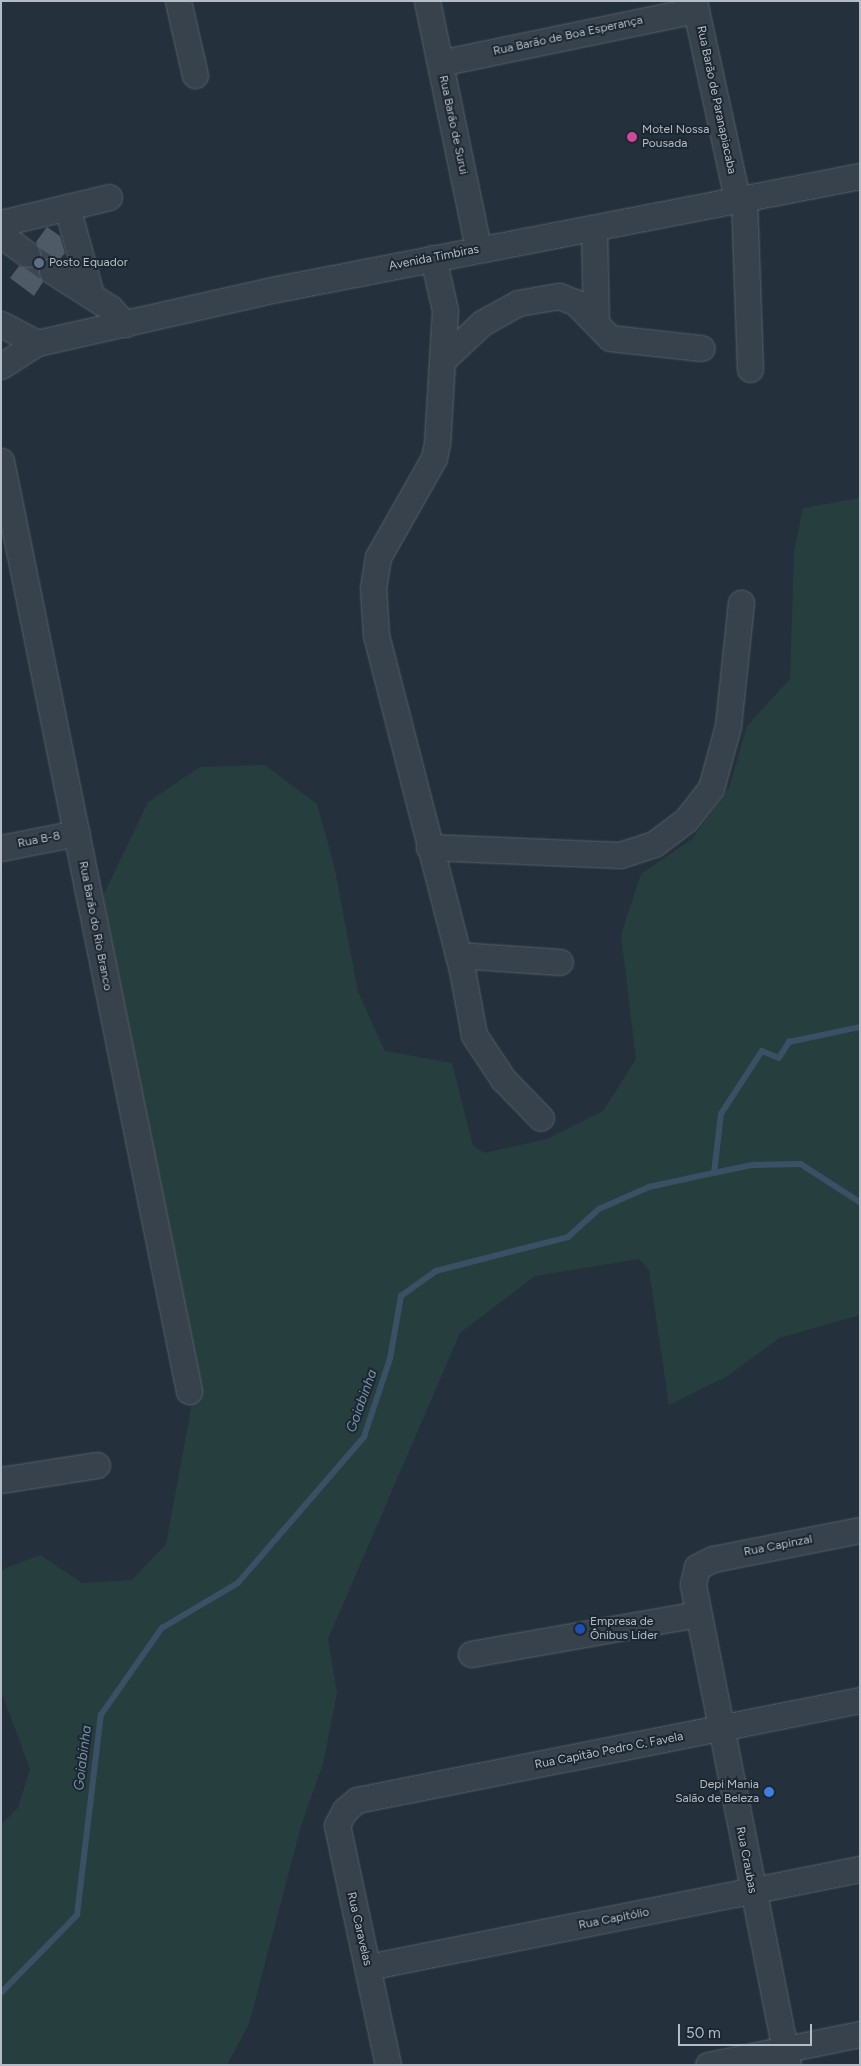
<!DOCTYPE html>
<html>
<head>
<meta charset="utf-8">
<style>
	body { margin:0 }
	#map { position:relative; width:861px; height:2066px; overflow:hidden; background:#24313c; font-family:Figtree,sans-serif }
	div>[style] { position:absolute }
	.green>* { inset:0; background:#273e3e }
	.stream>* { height:5.5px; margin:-2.75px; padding:0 2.75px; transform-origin:2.75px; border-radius:2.75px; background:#3a5064 }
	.building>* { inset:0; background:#4e5b67 }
	.minor-tunnel>* { height:25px; margin-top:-12.5px; transform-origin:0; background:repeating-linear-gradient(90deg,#3a4651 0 25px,transparent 0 37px) }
	.roads { filter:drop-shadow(0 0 1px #56606a) drop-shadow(0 0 1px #56606a) }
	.minor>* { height:25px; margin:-12.5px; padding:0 12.5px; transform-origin:12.5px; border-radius:12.5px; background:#38424c }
	.dots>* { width:14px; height:14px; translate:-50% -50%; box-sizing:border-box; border:2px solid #1d2731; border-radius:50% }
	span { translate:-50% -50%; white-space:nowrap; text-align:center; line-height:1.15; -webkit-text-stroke:4px #1d2731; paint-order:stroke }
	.street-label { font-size:12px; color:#b4bdc7 }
	.poi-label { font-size:12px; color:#b4bdc7 }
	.left { translate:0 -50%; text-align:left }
	.right { translate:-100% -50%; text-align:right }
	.water-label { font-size:14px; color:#7591aa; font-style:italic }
	.frame { position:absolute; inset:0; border:2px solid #b4bdc7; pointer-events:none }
	.scale { position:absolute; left:678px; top:2024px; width:134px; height:22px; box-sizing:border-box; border:2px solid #b4bdc7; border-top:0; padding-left:6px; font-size:15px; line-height:18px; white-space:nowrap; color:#b4bdc7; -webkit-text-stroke:4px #1d2731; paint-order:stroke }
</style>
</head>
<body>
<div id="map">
	<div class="green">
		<div style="clip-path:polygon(860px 498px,860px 1315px,779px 1338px,728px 1376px,669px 1405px,649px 1270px,639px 1259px,535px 1276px,460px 1333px,328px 1639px,337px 1693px,323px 1764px,301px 1826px,249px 2024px,227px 2065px,1px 2065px,1px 1825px,18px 1808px,30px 1769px,1px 1691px,1px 1570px,40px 1555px,82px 1583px,132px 1580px,166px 1544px,198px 1371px,103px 896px,148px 802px,200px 767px,265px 765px,317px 804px,334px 865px,358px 992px,385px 1051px,452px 1063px,473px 1146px,485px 1153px,547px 1139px,603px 1111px,636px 1059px,621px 935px,641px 874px,692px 839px,729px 788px,747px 726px,790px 679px,794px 551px,803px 508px)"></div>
	</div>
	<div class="stream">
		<div style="left:714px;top:1173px;width:59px;rotate:-83.2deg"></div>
		<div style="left:721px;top:1114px;width:75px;rotate:-56.9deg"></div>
		<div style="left:762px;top:1051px;width:18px;rotate:22deg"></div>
		<div style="left:779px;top:1058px;width:19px;rotate:-58deg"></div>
		<div style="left:789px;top:1042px;width:73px;rotate:-11.9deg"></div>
		<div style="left:1px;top:1993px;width:109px;rotate:-45.7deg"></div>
		<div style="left:77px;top:1915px;width:201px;rotate:-83.2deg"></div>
		<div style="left:101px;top:1715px;width:106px;rotate:-55deg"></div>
		<div style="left:162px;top:1628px;width:88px;rotate:-30.6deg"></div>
		<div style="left:238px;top:1583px;width:193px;rotate:-49.2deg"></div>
		<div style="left:364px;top:1437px;width:82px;rotate:-71.6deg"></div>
		<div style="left:390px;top:1359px;width:64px;rotate:-80.1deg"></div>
		<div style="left:401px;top:1296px;width:43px;rotate:-35.5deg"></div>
		<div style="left:436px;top:1271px;width:136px;rotate:-14.4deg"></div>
		<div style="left:568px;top:1237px;width:42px;rotate:-42.1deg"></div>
		<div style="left:599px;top:1209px;width:55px;rotate:-23.7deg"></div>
		<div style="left:649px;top:1187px;width:66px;rotate:-12.2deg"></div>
		<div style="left:714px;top:1173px;width:40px;rotate:-12deg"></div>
		<div style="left:753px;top:1165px;width:48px;rotate:-1.2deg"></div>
		<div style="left:801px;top:1164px;width:70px;rotate:32.8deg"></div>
	</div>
	<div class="building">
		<div style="clip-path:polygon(47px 227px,60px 236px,65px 253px,60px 259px,52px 257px,40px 263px,38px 271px,43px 282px,34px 296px,10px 278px,19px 266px,26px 268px,38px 263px,41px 255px,36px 242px)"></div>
	</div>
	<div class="minor-tunnel">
		<div style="left:27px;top:254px;width:30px;rotate:34deg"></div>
	</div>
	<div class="roads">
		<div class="minor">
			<div style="left:178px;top:1px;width:76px;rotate:77.1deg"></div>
			<div style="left:427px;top:1px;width:252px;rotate:78.3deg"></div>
			<div style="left:694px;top:1px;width:203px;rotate:77.7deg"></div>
			<div style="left:440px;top:63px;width:261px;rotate:-11.7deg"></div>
			<div style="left:744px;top:198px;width:171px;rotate:88deg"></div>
			<div style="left:67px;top:207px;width:91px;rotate:74.7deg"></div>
			<div style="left:1px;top:223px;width:111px;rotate:-13.5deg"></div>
			<div style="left:594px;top:228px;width:92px;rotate:88.8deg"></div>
			<div style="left:1px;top:235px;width:32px;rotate:36deg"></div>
			<div style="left:433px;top:258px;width:53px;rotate:77deg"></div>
			<div style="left:445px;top:310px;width:133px;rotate:93.4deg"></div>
			<div style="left:437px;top:443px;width:15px;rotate:101deg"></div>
			<div style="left:434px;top:458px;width:114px;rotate:119.5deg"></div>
			<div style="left:378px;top:557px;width:30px;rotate:99deg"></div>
			<div style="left:373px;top:587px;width:48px;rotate:86.4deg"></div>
			<div style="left:376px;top:635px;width:346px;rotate:75.6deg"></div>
			<div style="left:462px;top:970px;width:66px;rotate:79.5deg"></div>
			<div style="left:474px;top:1035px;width:53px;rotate:56.6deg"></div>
			<div style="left:503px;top:1079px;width:54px;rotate:45.7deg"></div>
			<div style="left:52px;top:271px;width:69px;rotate:32.5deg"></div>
			<div style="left:110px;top:308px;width:22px;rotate:47deg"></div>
			<div style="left:1px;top:324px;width:41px;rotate:27.8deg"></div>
			<div style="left:37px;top:343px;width:246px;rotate:-12.7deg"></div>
			<div style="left:277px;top:289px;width:594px;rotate:-10.97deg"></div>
			<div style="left:446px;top:357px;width:50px;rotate:-43.4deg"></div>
			<div style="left:482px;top:323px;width:41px;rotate:-29.1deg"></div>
			<div style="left:518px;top:303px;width:42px;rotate:-9.7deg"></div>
			<div style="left:559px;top:296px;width:17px;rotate:21deg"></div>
			<div style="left:575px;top:302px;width:50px;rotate:45.8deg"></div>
			<div style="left:610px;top:338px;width:92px;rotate:6.3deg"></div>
			<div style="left:1px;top:366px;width:43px;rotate:-32.6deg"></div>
			<div style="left:1px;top:461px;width:949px;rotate:78.57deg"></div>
			<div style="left:429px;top:847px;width:191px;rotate:2.4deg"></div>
			<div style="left:620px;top:855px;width:36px;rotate:-18deg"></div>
			<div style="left:654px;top:844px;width:40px;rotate:-37deg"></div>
			<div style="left:686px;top:820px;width:41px;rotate:-52deg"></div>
			<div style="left:711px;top:788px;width:64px;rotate:-74.7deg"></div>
			<div style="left:728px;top:726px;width:124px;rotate:-84deg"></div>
			<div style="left:1px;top:848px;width:77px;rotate:-11.2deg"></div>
			<div style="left:458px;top:955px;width:102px;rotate:3.9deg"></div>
			<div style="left:1px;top:1480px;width:97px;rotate:-8.9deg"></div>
			<div style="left:471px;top:1654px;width:231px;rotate:-10deg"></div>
			<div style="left:368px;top:1967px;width:502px;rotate:-11.27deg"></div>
			<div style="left:388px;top:2065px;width:245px;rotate:-102deg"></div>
			<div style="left:337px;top:1825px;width:17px;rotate:-62deg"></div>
			<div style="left:345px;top:1810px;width:16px;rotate:-40deg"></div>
			<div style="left:357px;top:1800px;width:513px;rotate:-11.24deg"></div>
			<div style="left:708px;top:2065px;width:155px;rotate:-11.5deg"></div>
			<div style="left:788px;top:2065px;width:490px;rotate:-101.2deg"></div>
			<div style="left:693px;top:1584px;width:17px;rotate:-77deg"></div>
			<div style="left:697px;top:1567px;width:18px;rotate:-27deg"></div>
			<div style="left:713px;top:1559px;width:150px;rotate:-11.2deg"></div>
		</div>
	</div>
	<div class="dots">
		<div style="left:632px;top:137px;background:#d1479c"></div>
		<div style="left:39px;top:263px;background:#5c6f8a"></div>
		<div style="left:580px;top:1629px;background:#1a4fb4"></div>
		<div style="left:769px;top:1792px;background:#3f7fe0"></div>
	</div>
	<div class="street-label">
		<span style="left:568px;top:36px;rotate:-12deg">Rua Barão de Boa Esperança</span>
		<span style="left:716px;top:100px;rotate:78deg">Rua Barão de Paranapiacaba</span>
		<span style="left:453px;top:125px;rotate:78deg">Rua Barão de Surui</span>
		<span style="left:434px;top:258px;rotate:-11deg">Avenida Timbiras</span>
		<span style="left:39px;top:840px;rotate:-11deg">Rua B-8</span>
		<span style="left:95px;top:926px;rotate:79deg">Rua Barão do Rio Branco</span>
		<span style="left:778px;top:1546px;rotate:-11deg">Rua Capinzal</span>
		<span style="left:609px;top:1751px;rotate:-11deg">Rua Capitão Pedro C. Favela</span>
		<span style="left:746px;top:1860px;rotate:79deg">Rua Craubas</span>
		<span style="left:614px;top:1919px;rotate:-11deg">Rua Capitólio</span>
		<span style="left:359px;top:1929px;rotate:77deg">Rua Caravelas</span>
	</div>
	<div class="poi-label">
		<span class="left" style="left:642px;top:137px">Motel Nossa<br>Pousada</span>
		<span class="left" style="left:49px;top:263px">Posto Equador</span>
		<span class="left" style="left:590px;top:1629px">Empresa de<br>Ônibus Líder</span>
		<span class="right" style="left:759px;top:1792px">Depi Mania<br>Salão de Beleza</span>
	</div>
	<div class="water-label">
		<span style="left:362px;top:1401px;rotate:-70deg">Goiabinha</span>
		<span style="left:83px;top:1758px;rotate:-83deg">Goiabinha</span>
	</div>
	<div class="frame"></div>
	<div class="scale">50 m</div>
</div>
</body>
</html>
